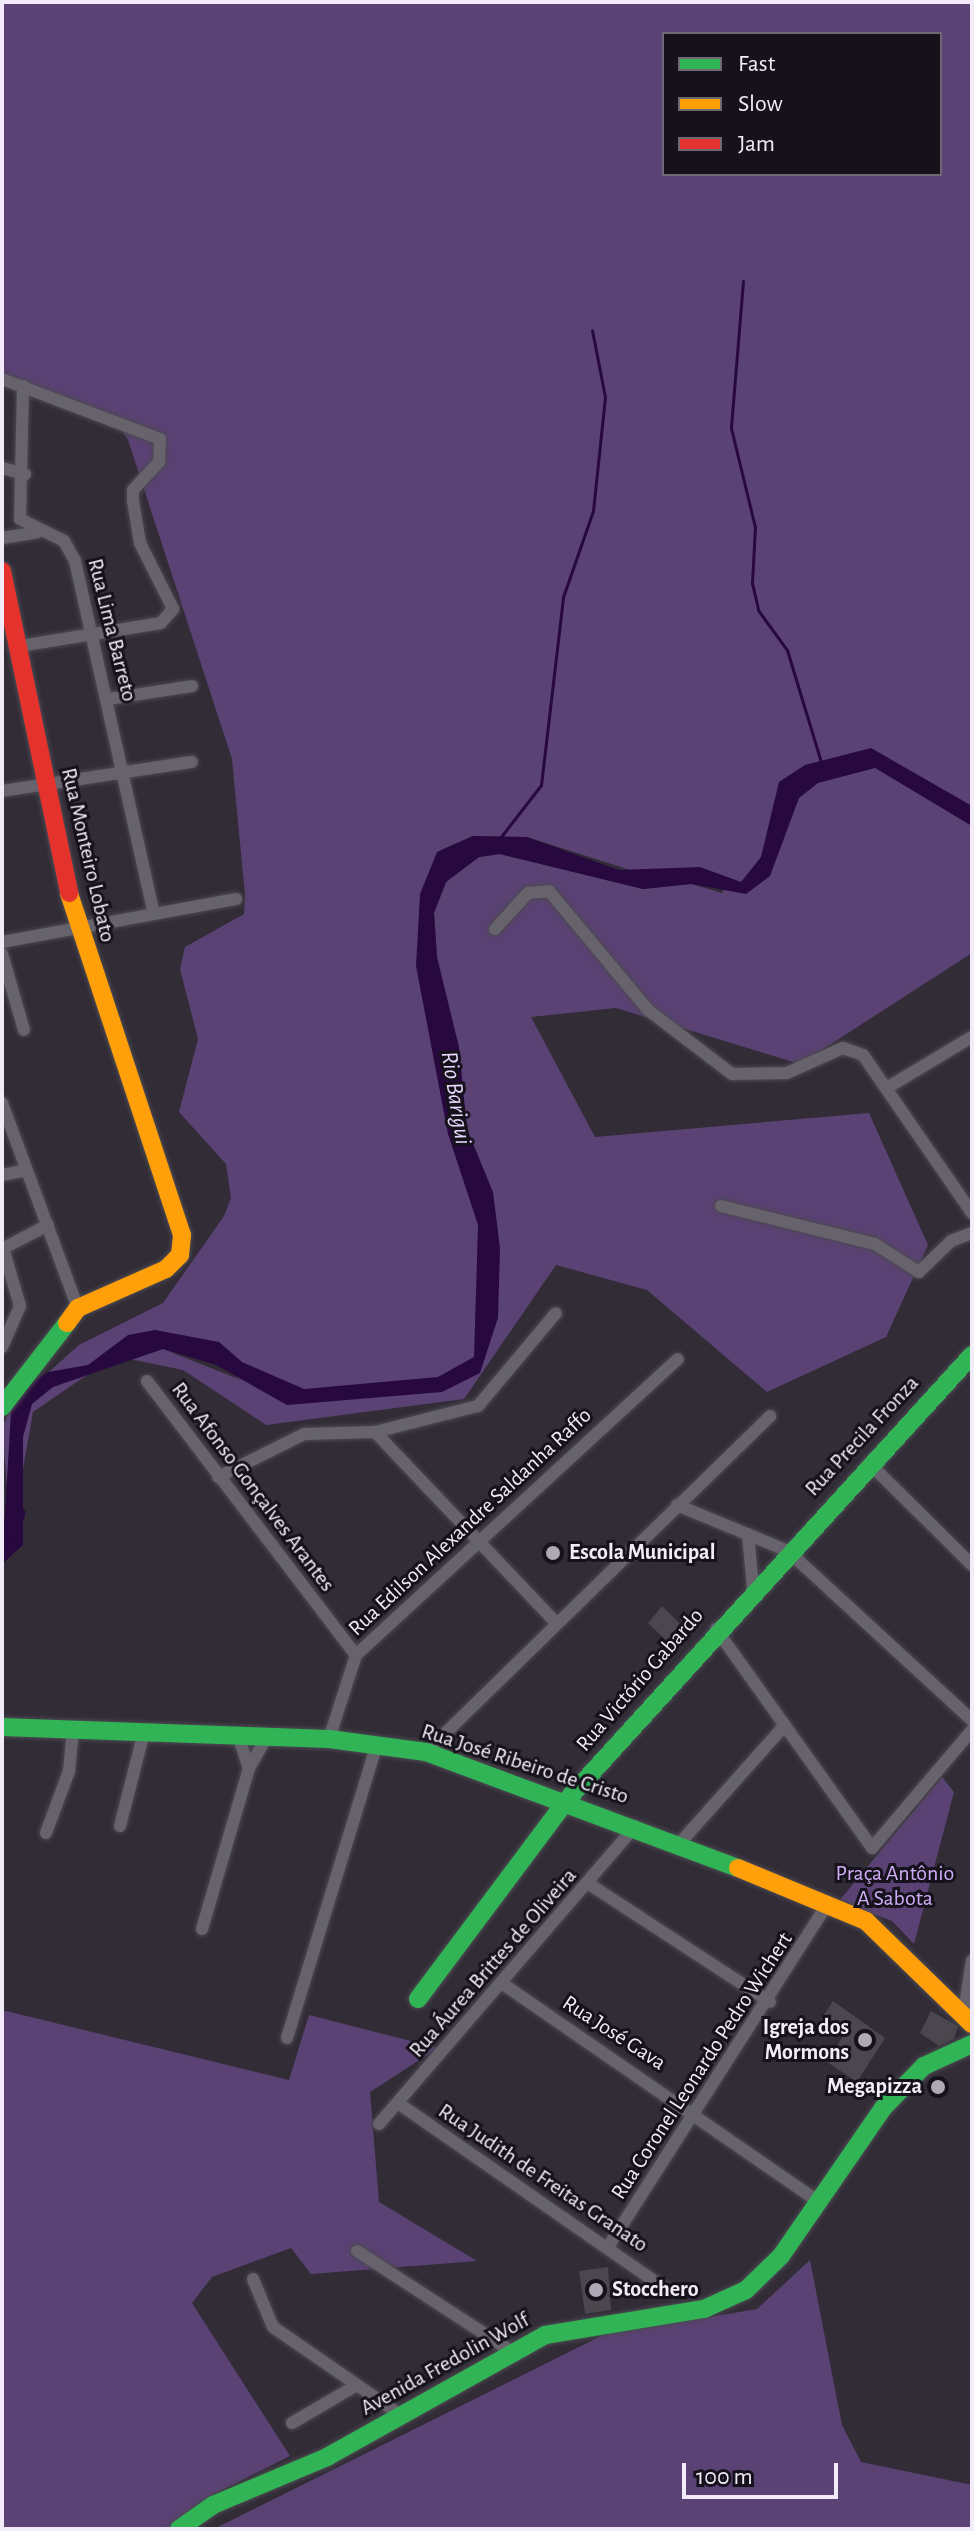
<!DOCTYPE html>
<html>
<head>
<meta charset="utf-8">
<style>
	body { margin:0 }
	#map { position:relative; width:974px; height:2531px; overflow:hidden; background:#312c36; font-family:"Alegreya Sans",sans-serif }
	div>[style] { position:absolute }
	.green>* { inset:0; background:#5b4275 }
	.water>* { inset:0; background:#28093f }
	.stream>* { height:3px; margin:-1.5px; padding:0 1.5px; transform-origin:1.5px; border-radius:1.5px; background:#28093f }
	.river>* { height:18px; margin:-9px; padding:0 9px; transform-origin:9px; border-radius:9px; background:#28093f }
	.building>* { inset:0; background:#4b474e }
	.roads { filter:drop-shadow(0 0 2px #4c4951) drop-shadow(0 0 2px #4c4951) }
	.street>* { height:12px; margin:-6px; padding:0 6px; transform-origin:6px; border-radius:6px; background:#67636c }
	.fast>* { height:18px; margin:-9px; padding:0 9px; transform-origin:9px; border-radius:9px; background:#30b455 }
	.slow>* { height:18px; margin:-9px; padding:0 9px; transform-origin:9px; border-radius:9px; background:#ff9f0a }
	.jam>* { height:18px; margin:-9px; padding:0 9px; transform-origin:9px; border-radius:9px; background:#e5322d }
	.dots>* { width:22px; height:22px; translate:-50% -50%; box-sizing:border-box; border:4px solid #16121b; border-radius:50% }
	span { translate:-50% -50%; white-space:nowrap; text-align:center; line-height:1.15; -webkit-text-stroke:6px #16121b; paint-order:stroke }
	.street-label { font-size:22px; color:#f2ecf9 }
	.poi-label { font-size:22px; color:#f2ecf9; font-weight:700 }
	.left { translate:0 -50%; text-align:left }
	.right { translate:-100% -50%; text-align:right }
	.park-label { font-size:22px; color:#ceadf6 }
	.water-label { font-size:24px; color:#e6d6fb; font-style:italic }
	.frame { position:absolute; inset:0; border:4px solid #f2ecf9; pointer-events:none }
	.legend { position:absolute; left:662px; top:32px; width:280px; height:144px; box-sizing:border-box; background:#16121b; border:2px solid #6e6974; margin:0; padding:10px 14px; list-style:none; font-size:24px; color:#f2ecf9 }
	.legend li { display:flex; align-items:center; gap:16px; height:40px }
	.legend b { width:40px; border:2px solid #6e6974 }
	.scale { position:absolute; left:682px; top:2463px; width:156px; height:36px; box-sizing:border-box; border:4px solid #f2ecf9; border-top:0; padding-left:10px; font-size:24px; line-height:28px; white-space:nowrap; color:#f2ecf9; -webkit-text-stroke:6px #16121b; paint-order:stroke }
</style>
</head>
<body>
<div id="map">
	<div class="green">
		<div style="clip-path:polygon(evenodd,2px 2px,972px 2px,972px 806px,925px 781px,882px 771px,972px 826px,972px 953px,800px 1064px,616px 1008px,531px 1017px,595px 1137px,869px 1113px,928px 1245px,886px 1337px,767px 1392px,647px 1290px,556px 1265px,464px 1399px,266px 1425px,183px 1370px,130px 1359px,163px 1349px,241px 1380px,176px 1334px,87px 1375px,33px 1412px,21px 1480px,23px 1538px,3px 1561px,10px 1522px,2px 1427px,13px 1404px,79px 1345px,163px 1303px,224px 1216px,231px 1198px,226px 1164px,179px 1112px,198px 1039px,180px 969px,185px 947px,244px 914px,245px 895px,232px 759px,128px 440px,119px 426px,2px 378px,2px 2px,664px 34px,940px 34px,940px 174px,664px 174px,664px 34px,2px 2px,473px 836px,527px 837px,655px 878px,727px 881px,722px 893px,691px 884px,643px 889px,500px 854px,479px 857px,446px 882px,434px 913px,437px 957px,462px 1086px,427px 919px,441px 850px,473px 836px)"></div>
		<div style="clip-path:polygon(942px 1777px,954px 1792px,914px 1944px,892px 1921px,839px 1901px)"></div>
		<div style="clip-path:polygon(2px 2010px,289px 2080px,309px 2015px,438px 2048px,370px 2092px,379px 2202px,477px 2261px,311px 2274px,291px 2248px,212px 2277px,192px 2303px,290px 2456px,212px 2495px,168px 2529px,2px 2529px)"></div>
		<div style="clip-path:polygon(810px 2260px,842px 2425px,861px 2462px,972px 2485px,972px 2529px,214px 2529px,603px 2335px,757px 2309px)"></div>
	</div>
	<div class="water">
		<div style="clip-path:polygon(871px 748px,972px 806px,972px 826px,875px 768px,818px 783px,799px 798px,770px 876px,746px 894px,691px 884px,643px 889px,500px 854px,479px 857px,446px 882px,434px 913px,437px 957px,459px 1047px,467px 1129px,493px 1192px,500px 1248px,498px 1318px,480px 1373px,442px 1392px,287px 1405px,216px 1365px,163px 1349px,53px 1387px,32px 1404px,23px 1437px,23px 1545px,2px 1564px,11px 1412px,23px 1388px,48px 1372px,88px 1365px,128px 1335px,155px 1330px,219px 1342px,242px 1362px,304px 1389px,438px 1377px,474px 1357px,478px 1225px,448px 1134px,416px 966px,420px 894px,437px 852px,473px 836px,527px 837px,619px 870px,700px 867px,741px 882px,761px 857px,779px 782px,805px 765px)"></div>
	</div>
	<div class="stream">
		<div style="left:743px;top:281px;width:147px;rotate:94.7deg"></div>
		<div style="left:731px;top:428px;width:102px;rotate:76.4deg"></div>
		<div style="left:755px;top:527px;width:56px;rotate:93.1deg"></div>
		<div style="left:752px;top:583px;width:28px;rotate:77deg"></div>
		<div style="left:758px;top:610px;width:49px;rotate:54.1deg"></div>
		<div style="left:787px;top:650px;width:117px;rotate:73.1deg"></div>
		<div style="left:500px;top:838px;width:67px;rotate:-52.3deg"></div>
		<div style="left:541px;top:785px;width:189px;rotate:-83.3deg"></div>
		<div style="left:563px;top:597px;width:91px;rotate:-70.8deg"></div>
		<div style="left:593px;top:511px;width:115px;rotate:-84deg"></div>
		<div style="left:605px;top:397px;width:68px;rotate:-101deg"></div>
	</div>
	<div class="river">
		<div style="left:2px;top:1551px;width:40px;rotate:-69deg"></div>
	</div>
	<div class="building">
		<div style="clip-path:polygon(662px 1606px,690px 1634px,675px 1649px,648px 1623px)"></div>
		<div style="clip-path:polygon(833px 2001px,885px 2038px,857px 2082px,827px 2062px,843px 2036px,820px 2021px)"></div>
		<div style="clip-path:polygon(931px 2011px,958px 2026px,954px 2039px,939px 2046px,920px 2033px)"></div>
		<div style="clip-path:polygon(608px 2267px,611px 2310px,585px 2314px,579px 2271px)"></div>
	</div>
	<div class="roads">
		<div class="street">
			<div style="left:2px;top:379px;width:169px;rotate:20.8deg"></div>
			<div style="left:160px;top:439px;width:23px;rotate:92deg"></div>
			<div style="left:159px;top:462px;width:38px;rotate:133deg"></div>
			<div style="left:133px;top:490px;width:11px;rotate:90deg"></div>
			<div style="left:133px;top:501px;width:43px;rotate:80.5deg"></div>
			<div style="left:140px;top:543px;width:74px;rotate:63.4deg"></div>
			<div style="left:173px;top:609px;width:18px;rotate:131deg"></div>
			<div style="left:161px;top:623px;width:142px;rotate:170.7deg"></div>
			<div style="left:23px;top:386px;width:133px;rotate:91.3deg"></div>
			<div style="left:20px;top:519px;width:49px;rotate:26.6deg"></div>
			<div style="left:64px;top:541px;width:23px;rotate:61deg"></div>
			<div style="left:75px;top:561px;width:359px;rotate:77.4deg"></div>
			<div style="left:2px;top:468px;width:24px;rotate:15deg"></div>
			<div style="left:2px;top:538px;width:36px;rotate:-9deg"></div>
			<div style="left:109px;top:699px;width:84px;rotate:-8.9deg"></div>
			<div style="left:2px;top:791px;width:192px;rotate:-8.7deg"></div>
			<div style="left:495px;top:929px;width:49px;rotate:-47.5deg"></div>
			<div style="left:528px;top:893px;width:21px;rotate:-5deg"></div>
			<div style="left:549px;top:891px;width:155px;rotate:50.2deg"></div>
			<div style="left:648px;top:1010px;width:106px;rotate:37.3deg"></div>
			<div style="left:732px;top:1074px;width:55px;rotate:-1deg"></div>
			<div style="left:787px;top:1073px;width:61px;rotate:-24.1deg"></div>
			<div style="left:843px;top:1048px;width:21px;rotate:19deg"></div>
			<div style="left:863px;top:1055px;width:192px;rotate:55.4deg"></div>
			<div style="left:2px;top:942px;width:238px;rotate:-10.4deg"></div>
			<div style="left:2px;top:954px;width:79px;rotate:73.9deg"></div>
			<div style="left:890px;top:1086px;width:96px;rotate:-30.9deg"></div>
			<div style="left:2px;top:1103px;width:219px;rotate:69.7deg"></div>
			<div style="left:2px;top:1175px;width:25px;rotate:-11deg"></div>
			<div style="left:721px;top:1206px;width:159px;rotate:13.9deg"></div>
			<div style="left:875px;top:1244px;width:52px;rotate:32.5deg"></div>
			<div style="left:919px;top:1272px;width:45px;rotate:-44.1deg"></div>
			<div style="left:951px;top:1241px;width:22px;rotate:-21deg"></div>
			<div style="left:2px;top:1249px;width:52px;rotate:-27.6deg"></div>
			<div style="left:2px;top:1347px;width:45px;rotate:-66.3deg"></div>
			<div style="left:20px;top:1306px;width:60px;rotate:-106.3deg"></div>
			<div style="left:147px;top:1381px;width:345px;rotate:52.7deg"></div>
			<div style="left:375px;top:1432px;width:263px;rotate:46.5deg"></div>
			<div style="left:869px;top:1463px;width:145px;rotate:44.7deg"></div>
			<div style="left:218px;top:1477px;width:96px;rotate:-26.6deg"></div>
			<div style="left:304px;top:1434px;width:71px;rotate:-1.6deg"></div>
			<div style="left:375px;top:1432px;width:106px;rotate:-14.2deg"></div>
			<div style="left:478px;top:1406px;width:121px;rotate:-50deg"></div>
			<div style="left:677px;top:1505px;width:120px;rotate:22.5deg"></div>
			<div style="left:788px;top:1551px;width:250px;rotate:42.6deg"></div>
			<div style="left:748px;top:1534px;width:54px;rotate:84.7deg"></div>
			<div style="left:716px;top:1629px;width:269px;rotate:54.5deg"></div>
			<div style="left:872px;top:1848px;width:155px;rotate:-49.7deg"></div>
			<div style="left:238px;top:1735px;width:35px;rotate:72deg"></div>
			<div style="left:329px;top:1739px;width:88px;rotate:-72.2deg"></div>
			<div style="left:356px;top:1655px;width:437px;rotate:-42.6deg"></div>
			<div style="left:426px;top:1752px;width:481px;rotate:-44.3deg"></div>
			<div style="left:120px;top:1826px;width:97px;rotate:-75.7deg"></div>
			<div style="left:46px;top:1833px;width:66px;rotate:-69.6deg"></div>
			<div style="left:69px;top:1771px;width:41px;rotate:-84.4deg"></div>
			<div style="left:679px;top:1844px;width:159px;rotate:-48.3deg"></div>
			<div style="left:589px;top:1884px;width:216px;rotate:33.1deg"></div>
			<div style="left:202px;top:1929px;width:168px;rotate:-73.7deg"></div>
			<div style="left:249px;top:1768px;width:36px;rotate:-60deg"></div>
			<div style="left:503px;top:1984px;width:383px;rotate:34.6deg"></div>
			<div style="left:964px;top:2012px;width:52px;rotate:-81.1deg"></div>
			<div style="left:287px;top:2038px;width:307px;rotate:-73deg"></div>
			<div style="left:398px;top:2103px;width:324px;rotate:34.8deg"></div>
			<div style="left:379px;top:2124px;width:393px;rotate:-49.3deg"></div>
			<div style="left:608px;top:2247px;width:406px;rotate:-57.4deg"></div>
			<div style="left:357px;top:2251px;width:187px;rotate:33deg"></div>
			<div style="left:253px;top:2279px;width:52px;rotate:67.4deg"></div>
			<div style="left:273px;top:2327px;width:157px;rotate:34.6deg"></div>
			<div style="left:292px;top:2423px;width:75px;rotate:-30.3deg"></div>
		</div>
		<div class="fast">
			<div style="left:2px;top:1407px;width:106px;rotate:-52.3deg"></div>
			<div style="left:2px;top:1727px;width:327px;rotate:2.1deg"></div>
			<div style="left:329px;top:1739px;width:98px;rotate:7.6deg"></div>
			<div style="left:426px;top:1752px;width:333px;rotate:20.4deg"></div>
			<div style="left:418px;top:1999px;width:249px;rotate:-53.2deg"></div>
			<div style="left:567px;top:1800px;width:602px;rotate:-47.69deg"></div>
			<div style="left:179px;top:2529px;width:42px;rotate:-35.2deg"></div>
			<div style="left:213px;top:2505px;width:124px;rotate:-22.8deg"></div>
			<div style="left:327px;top:2457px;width:250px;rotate:-29.2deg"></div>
			<div style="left:545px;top:2335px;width:161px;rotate:-9.3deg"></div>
			<div style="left:704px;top:2309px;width:46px;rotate:-24.3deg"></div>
			<div style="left:746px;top:2290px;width:49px;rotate:-44.2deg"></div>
			<div style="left:781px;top:2256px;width:180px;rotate:-55.4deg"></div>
			<div style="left:883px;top:2108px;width:59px;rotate:-45.7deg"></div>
			<div style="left:924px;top:2066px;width:53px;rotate:-24.6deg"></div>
		</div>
		<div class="slow">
			<div style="left:67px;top:1323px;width:19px;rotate:-54deg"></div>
			<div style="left:78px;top:1308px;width:96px;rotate:-23.9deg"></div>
			<div style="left:166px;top:1269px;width:20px;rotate:-45deg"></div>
			<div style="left:180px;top:1255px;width:20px;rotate:-84deg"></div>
			<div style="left:182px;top:1235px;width:360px;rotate:-108.3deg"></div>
			<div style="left:738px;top:1868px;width:139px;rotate:22.5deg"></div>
			<div style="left:866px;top:1921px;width:148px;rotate:44.2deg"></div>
		</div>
		<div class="jam">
			<div style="left:2px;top:571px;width:329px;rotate:78.2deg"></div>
		</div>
	</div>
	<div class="dots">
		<div style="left:553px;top:1553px;background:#aea9b5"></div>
		<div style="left:865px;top:2040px;background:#aea9b5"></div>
		<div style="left:938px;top:2087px;background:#aea9b5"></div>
		<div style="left:596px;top:2290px;background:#aea9b5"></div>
	</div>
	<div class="street-label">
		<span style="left:112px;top:630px;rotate:76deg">Rua Lima Barreto</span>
		<span style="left:88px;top:855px;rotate:77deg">Rua Monteiro Lobato</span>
		<span style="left:862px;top:1436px;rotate:-47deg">Rua Precila Fronza</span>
		<span style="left:253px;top:1487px;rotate:53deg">Rua Afonso Gonçalves Arantes</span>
		<span style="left:470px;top:1522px;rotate:-43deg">Rua Edilson Alexandre Saldanha Raffo</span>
		<span style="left:640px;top:1680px;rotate:-49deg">Rua Victório Gabardo</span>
		<span style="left:525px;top:1764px;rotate:18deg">Rua José Ribeiro de Cristo</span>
		<span style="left:493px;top:1963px;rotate:-49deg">Rua Áurea Brittes de Oliveira</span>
		<span style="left:614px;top:2033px;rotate:33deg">Rua José Gava</span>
		<span style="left:702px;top:2066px;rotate:-57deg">Rua Coronel Leonardo Pedro Wichert</span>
		<span style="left:543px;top:2178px;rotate:34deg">Rua Judith de Freitas Granato</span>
		<span style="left:445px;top:2364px;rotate:-29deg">Avenida Fredolin Wolf</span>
	</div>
	<div class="poi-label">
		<span class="left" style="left:569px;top:1553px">Escola Municipal</span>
		<span class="right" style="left:849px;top:2040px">Igreja dos<br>Mormons</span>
		<span class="right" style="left:922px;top:2087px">Megapizza</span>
		<span class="left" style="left:612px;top:2290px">Stocchero</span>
	</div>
	<div class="park-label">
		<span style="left:895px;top:1886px">Praça Antônio<br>A Sabota</span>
	</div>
	<div class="water-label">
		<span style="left:455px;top:1098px;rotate:81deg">Rio Barigui</span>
	</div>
	<div class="frame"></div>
	<ul class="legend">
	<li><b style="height:10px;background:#30b455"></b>Fast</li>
	<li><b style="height:10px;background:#ff9f0a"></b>Slow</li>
	<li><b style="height:10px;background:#e5322d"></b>Jam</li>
	</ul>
	<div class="scale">100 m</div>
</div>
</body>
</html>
